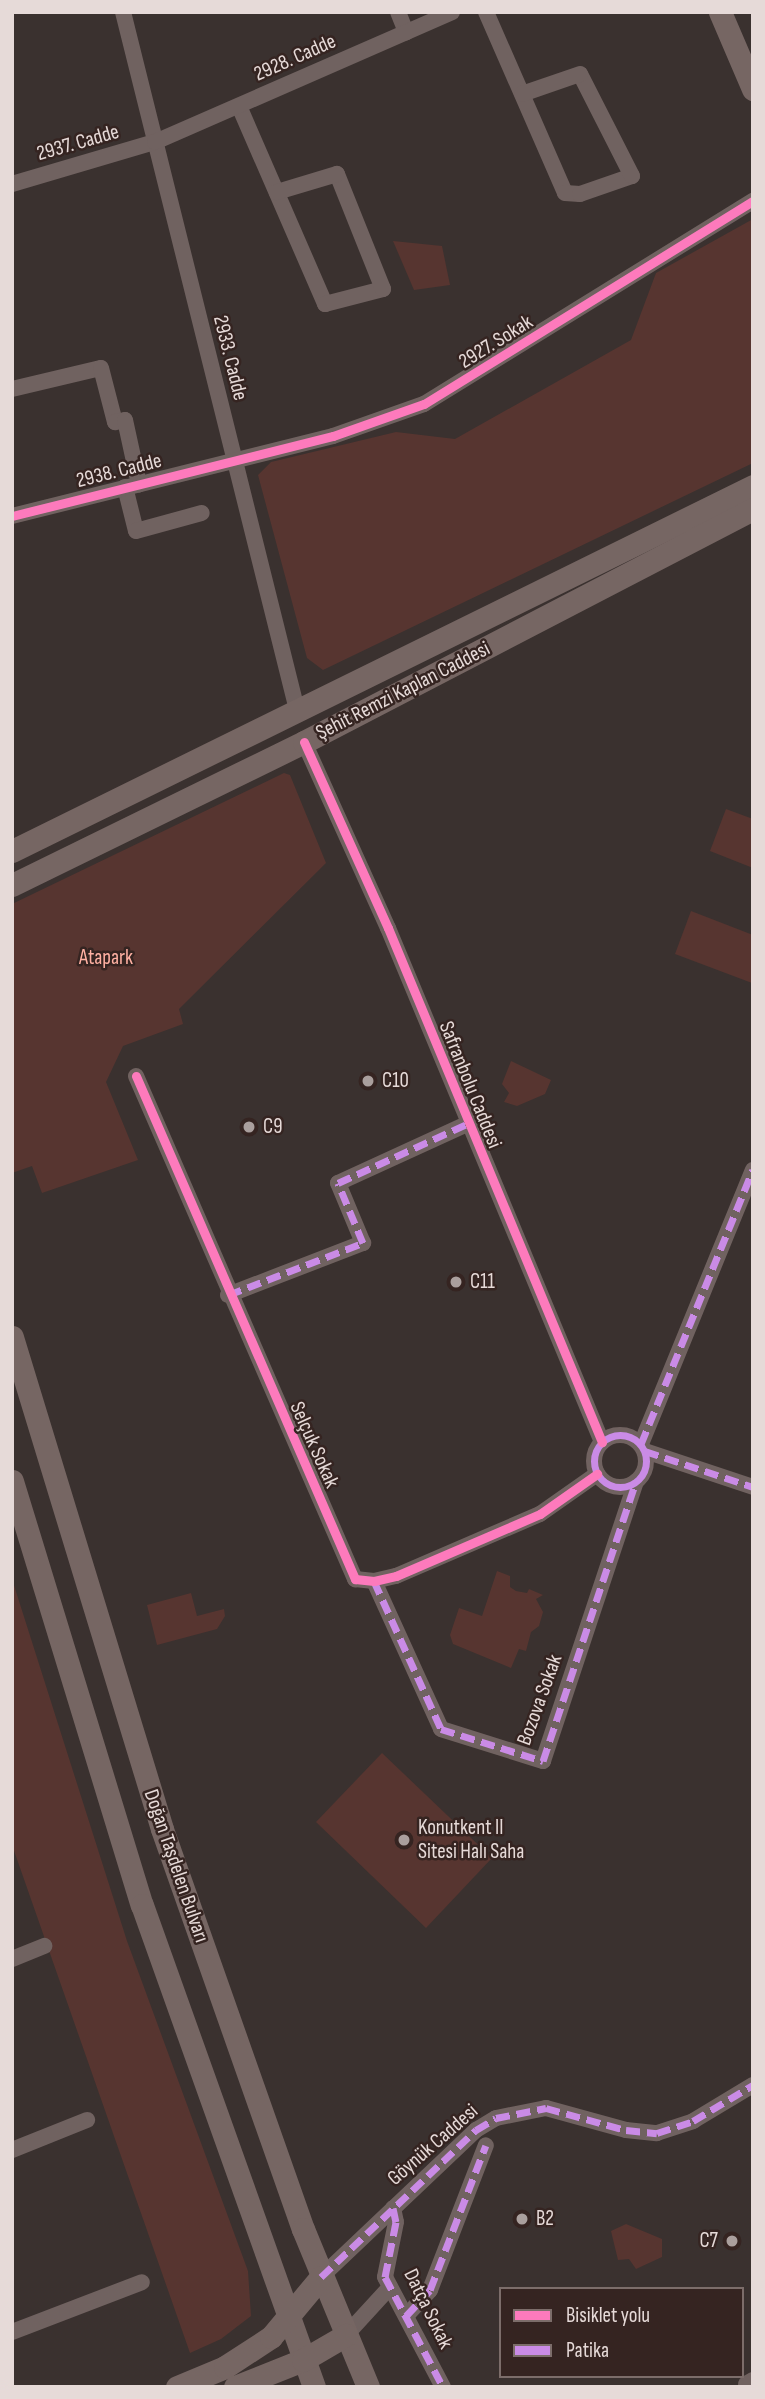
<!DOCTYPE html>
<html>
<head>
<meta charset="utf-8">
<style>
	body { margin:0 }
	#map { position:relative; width:765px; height:2399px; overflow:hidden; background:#3a312f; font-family:"Sofia Sans Condensed",sans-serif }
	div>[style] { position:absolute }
	.green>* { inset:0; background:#573530 }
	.street>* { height:16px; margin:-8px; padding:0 8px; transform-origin:8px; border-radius:8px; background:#706260 }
	.street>.ring { margin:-8px; padding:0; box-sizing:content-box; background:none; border:16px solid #706260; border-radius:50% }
	.secondary>* { height:23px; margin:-11.5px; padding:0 11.5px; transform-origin:11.5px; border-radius:11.5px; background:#766663 }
	.quiet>* { height:7px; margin-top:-3.5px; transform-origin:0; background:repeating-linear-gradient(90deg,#ca8be6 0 14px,transparent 0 21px) }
	.quiet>.ring { margin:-3.5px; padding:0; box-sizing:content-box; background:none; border:7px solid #ca8be6; border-radius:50% }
	.cycleway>* { height:9px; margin:-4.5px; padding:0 4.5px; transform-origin:4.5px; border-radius:4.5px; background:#fd7abc }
	.dots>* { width:19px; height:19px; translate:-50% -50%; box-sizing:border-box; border:4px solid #352421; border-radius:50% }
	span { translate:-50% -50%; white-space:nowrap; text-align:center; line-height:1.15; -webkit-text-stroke:5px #352421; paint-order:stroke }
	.street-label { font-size:21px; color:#e6dad8 }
	.park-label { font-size:21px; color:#ffb1a3 }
	.poi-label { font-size:21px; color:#e6dad8 }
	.left { translate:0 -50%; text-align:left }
	.right { translate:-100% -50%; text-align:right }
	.frame { position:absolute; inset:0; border:14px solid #e6dad8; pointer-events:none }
	.legend { position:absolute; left:499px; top:2287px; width:245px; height:91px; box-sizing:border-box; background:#352421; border:2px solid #7c6d6a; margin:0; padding:9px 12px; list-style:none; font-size:21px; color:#e6dad8 }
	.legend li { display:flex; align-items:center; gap:14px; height:35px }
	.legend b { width:35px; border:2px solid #7c6d6a }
</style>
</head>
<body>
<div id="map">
	<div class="green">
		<div style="clip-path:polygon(753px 219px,753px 463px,323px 670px,307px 658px,258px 475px,271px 462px,396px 432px,455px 439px,631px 340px,656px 273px)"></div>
		<div style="clip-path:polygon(393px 241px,442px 246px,450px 285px,414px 290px)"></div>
		<div style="clip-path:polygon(284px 773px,290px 775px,326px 863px,179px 1009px,183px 1024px,123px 1046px,106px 1082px,138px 1160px,42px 1193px,32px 1166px,12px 1173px,12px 904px)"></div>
		<div style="clip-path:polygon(726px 809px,753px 819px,753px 868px,710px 851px)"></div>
		<div style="clip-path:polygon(691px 911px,753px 935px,752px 983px,675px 954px)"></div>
		<div style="clip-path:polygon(511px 1061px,551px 1080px,545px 1094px,517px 1106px,504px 1102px,509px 1093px,502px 1084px)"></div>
		<div style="clip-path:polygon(497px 1571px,510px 1576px,510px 1587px,516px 1591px,527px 1593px,529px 1589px,543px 1595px,536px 1599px,543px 1612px,539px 1626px,531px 1632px,526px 1651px,519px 1649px,511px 1668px,453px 1644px,450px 1635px,459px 1608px,482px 1616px)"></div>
		<div style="clip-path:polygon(12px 1579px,127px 1941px,248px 2271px,251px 2316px,221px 2339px,190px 2353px,12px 1845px)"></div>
		<div style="clip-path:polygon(191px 1593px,197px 1616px,224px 1609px,225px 1616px,217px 1629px,157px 1645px,147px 1605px)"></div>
		<div style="clip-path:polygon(382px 1753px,492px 1858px,426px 1928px,316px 1822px)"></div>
		<div style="clip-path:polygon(626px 2224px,662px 2239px,662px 2257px,636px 2269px,629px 2259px,618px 2260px,611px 2231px)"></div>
	</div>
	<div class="street">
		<div style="left:123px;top:12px;width:723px;rotate:76deg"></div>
		<div style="left:398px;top:12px;width:22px;rotate:68deg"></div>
		<div style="left:486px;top:12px;width:197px;rotate:66.4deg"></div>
		<div style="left:565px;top:193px;width:15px;rotate:4deg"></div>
		<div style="left:580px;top:194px;width:55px;rotate:-19.1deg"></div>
		<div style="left:632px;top:176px;width:114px;rotate:-117deg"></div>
		<div style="left:580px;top:74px;width:61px;rotate:161deg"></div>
		<div style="left:239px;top:106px;width:216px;rotate:66.5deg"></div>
		<div style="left:325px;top:304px;width:60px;rotate:-14.5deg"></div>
		<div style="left:383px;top:289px;width:124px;rotate:-111.8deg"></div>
		<div style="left:337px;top:174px;width:63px;rotate:163.3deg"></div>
		<div style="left:12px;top:184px;width:149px;rotate:-16.4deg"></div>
		<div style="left:155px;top:142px;width:324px;rotate:-23.6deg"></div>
		<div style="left:12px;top:389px;width:91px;rotate:-13.3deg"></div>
		<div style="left:101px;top:368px;width:56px;rotate:75.5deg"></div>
		<div style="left:115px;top:422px;width:10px;rotate:-11deg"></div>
		<div style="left:125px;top:420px;width:66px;rotate:77.7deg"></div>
		<div style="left:125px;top:487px;width:45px;rotate:76deg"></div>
		<div style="left:136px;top:531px;width:68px;rotate:-15.3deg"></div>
		<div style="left:12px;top:516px;width:331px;rotate:-14deg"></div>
		<div style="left:333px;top:436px;width:96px;rotate:-19.4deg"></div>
		<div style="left:424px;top:404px;width:387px;rotate:-31.7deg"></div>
		<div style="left:304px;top:742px;width:204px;rotate:65.7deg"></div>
		<div style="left:388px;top:928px;width:557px;rotate:67.4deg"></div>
		<div style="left:136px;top:1076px;width:549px;rotate:66.47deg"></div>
		<div style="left:355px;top:1579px;width:19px;rotate:6deg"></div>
		<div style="left:374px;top:1581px;width:23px;rotate:-13deg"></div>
		<div style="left:396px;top:1576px;width:157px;rotate:-23.3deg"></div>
		<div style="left:540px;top:1514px;width:70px;rotate:-35.1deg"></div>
		<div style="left:228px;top:1295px;width:145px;rotate:-21.1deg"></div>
		<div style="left:363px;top:1243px;width:65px;rotate:-112.6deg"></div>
		<div style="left:338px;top:1183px;width:142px;rotate:-24.6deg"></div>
		<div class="ring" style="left:594px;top:1435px;width:36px;height:36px"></div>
		<div style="left:641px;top:1444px;width:296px;rotate:-67.8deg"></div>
		<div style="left:645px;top:1451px;width:114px;rotate:18.4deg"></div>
		<div style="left:374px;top:1581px;width:162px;rotate:65.6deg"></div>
		<div style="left:441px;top:1729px;width:107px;rotate:17.4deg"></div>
		<div style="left:543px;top:1761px;width:295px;rotate:-71.6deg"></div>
		<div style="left:12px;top:1959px;width:35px;rotate:-22deg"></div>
		<div style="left:12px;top:2150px;width:81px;rotate:-21.8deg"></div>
		<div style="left:393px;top:2208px;width:14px;rotate:78deg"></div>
		<div style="left:396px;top:2222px;width:56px;rotate:101.3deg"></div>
		<div style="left:385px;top:2277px;width:124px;rotate:62.2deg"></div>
		<div style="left:321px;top:2277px;width:214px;rotate:-43.5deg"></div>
		<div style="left:476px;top:2130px;width:23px;rotate:-31deg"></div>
		<div style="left:496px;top:2118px;width:51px;rotate:-11.3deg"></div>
		<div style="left:546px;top:2108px;width:83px;rotate:15.4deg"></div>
		<div style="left:626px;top:2130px;width:31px;rotate:6deg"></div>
		<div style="left:657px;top:2133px;width:38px;rotate:-18deg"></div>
		<div style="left:693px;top:2121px;width:70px;rotate:-31deg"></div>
		<div style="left:406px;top:2316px;width:35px;rotate:-47deg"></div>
		<div style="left:430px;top:2290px;width:155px;rotate:-68.9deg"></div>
		<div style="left:12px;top:2332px;width:139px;rotate:-21deg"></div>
		<div style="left:346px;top:2335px;width:65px;rotate:-47.5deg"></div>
		<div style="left:746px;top:2384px;width:8px;rotate:-30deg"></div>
	</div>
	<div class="secondary">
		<div style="left:720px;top:12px;width:84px;rotate:66.8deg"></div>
		<div style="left:12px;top:851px;width:826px;rotate:-26.22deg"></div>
		<div style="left:12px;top:885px;width:325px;rotate:-26.1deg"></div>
		<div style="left:304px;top:742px;width:506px;rotate:-27.43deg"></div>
		<div style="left:12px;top:1337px;width:514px;rotate:73.04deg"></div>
		<div style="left:162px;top:1829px;width:424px;rotate:70.6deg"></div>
		<div style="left:303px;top:2229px;width:171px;rotate:67.6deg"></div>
		<div style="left:12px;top:1481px;width:443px;rotate:73deg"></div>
		<div style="left:142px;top:1905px;width:512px;rotate:70.36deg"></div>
		<div style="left:177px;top:2387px;width:52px;rotate:-22.6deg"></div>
		<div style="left:225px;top:2367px;width:55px;rotate:-33.1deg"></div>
		<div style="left:271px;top:2337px;width:78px;rotate:-50.2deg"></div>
		<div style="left:235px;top:2387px;width:73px;rotate:-21.7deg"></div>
		<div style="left:303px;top:2360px;width:50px;rotate:-30.2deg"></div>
	</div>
	<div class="quiet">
		<div style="left:228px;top:1295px;width:145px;rotate:-21.1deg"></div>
		<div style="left:363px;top:1243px;width:65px;rotate:-112.6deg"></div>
		<div style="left:338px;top:1183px;width:142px;rotate:-24.6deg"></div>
		<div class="ring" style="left:594px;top:1435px;width:45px;height:45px"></div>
		<div style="left:641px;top:1444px;width:296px;rotate:-67.8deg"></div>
		<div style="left:645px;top:1451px;width:114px;rotate:18.4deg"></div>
		<div style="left:374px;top:1581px;width:162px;rotate:65.6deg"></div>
		<div style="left:441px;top:1729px;width:107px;rotate:17.4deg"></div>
		<div style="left:543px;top:1761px;width:295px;rotate:-71.6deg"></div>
		<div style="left:393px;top:2208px;width:14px;rotate:78deg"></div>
		<div style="left:396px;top:2222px;width:56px;rotate:101.3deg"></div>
		<div style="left:385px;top:2277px;width:124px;rotate:62.2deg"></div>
		<div style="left:321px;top:2277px;width:214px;rotate:-43.5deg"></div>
		<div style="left:476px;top:2130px;width:23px;rotate:-31deg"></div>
		<div style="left:496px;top:2118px;width:51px;rotate:-11.3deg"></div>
		<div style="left:546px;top:2108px;width:83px;rotate:15.4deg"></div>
		<div style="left:626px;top:2130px;width:31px;rotate:6deg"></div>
		<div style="left:657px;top:2133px;width:38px;rotate:-18deg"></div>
		<div style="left:693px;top:2121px;width:70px;rotate:-31deg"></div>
		<div style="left:406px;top:2316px;width:35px;rotate:-47deg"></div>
		<div style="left:430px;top:2290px;width:155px;rotate:-68.9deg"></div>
	</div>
	<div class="cycleway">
		<div style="left:12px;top:516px;width:331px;rotate:-14deg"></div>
		<div style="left:333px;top:436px;width:96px;rotate:-19.4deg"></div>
		<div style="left:424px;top:404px;width:387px;rotate:-31.7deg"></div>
		<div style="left:304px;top:742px;width:204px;rotate:65.7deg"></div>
		<div style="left:388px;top:928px;width:557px;rotate:67.4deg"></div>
		<div style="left:136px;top:1076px;width:549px;rotate:66.47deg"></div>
		<div style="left:355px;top:1579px;width:19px;rotate:6deg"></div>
		<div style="left:374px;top:1581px;width:23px;rotate:-13deg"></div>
		<div style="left:396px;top:1576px;width:157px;rotate:-23.3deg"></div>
		<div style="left:540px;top:1514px;width:70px;rotate:-35.1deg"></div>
	</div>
	<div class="dots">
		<div style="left:368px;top:1081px;background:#aa9f9d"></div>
		<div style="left:249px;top:1127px;background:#aa9f9d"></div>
		<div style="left:456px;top:1282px;background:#aa9f9d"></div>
		<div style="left:404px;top:1840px;background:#aa9f9d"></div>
		<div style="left:522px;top:2219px;background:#aa9f9d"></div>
		<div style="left:732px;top:2241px;background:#aa9f9d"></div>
	</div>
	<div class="street-label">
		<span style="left:295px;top:58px;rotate:-24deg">2928. Cadde</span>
		<span style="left:78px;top:143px;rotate:-16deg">2937. Cadde</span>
		<span style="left:496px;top:342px;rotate:-32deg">2927. Sokak</span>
		<span style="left:230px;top:358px;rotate:76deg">2933. Cadde</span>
		<span style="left:119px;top:471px;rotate:-14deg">2938. Cadde</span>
		<span style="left:403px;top:691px;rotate:-27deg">Şehit Remzi Kaplan Caddesi</span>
		<span style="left:470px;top:1085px;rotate:68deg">Safranbolu Caddesi</span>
		<span style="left:314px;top:1445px;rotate:66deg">Selçuk Sokak</span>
		<span style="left:540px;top:1700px;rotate:-70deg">Bozova Sokak</span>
		<span style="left:176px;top:1866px;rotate:71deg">Doğan Taşdelen Bulvarı</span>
		<span style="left:433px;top:2145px;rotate:-41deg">Göynük Caddesi</span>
		<span style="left:428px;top:2309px;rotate:64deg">Datça Sokak</span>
	</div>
	<div class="park-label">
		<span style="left:106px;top:958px">Atapark</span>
	</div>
	<div class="poi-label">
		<span class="left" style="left:382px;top:1081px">C10</span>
		<span class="left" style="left:263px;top:1127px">C9</span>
		<span class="left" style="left:470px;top:1282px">C11</span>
		<span class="left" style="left:418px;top:1840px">Konutkent II<br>Sitesi Halı Saha</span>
		<span class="left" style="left:536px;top:2219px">B2</span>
		<span class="right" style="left:718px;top:2241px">C7</span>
	</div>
	<div class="frame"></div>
	<ul class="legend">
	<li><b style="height:9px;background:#fd7abc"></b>Bisiklet yolu</li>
	<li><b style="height:9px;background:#ca8be6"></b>Patika</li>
	</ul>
</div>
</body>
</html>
